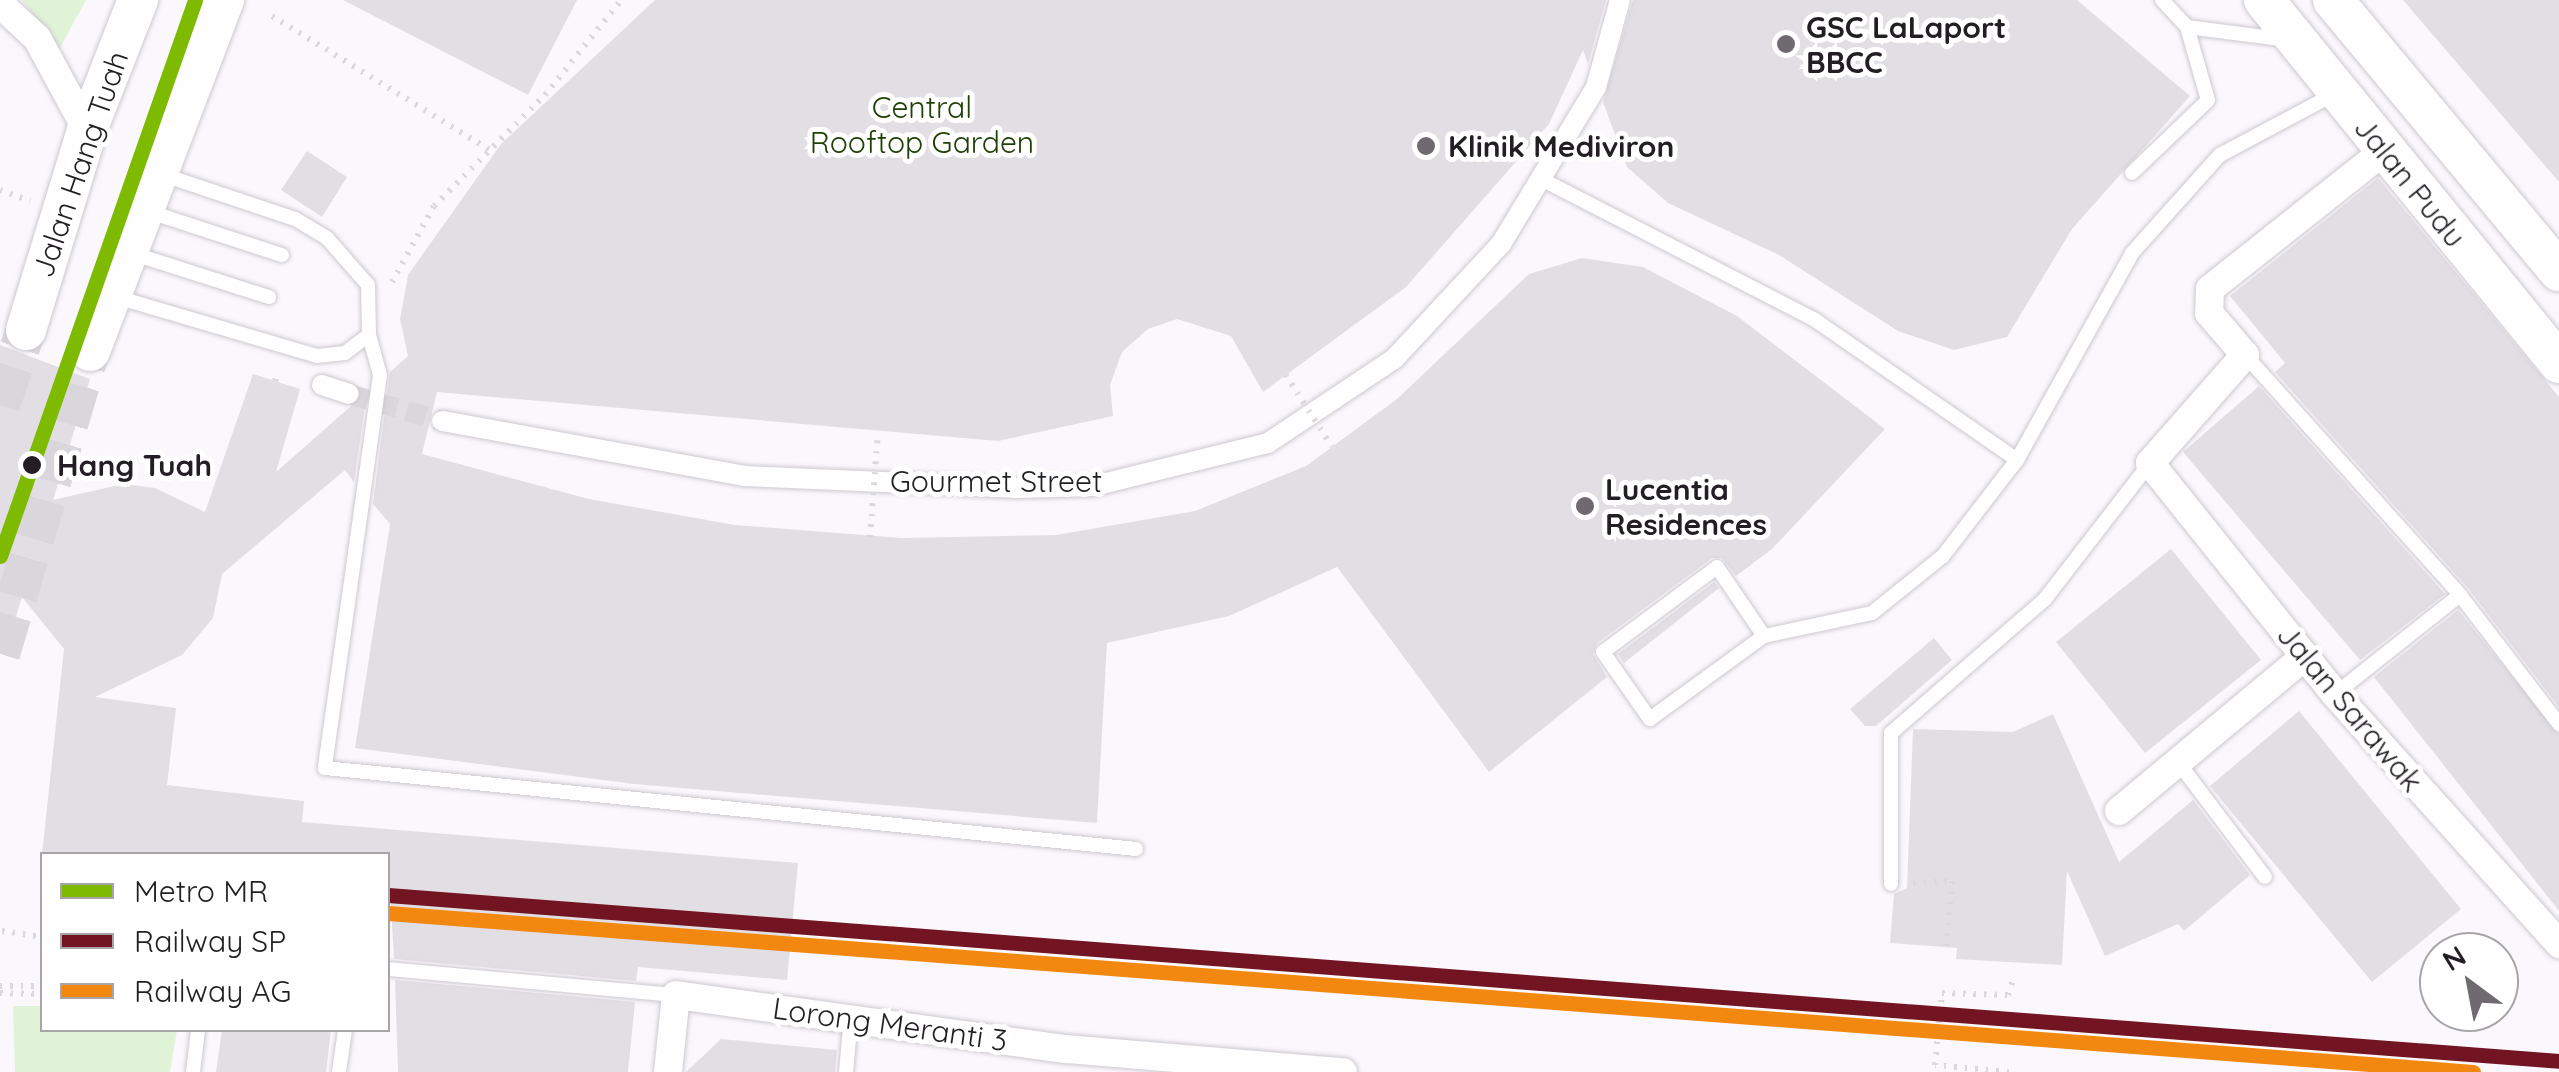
<!DOCTYPE html>
<html>
<head>
<meta charset="utf-8">
<style>
	body { margin:0 }
	#map { position:relative; width:2559px; height:1072px; overflow:hidden; background:#fbf8fd; font-family:Quicksand,sans-serif }
	div>[style] { position:absolute }
	.green>* { inset:0; background:#e0f3d7 }
	.building>* { inset:0; background:#e2dfe4 }
	.pedestrian-tunnel>* { height:20px; margin-top:-10px; transform-origin:0; background:repeating-linear-gradient(90deg,#dad7dc 0 20px,transparent 0 30px) }
	.secondary-tunnel>* { height:40px; margin-top:-20px; transform-origin:0; background:repeating-linear-gradient(90deg,#dad7dc 0 40px,transparent 0 60px) }
	.path>* { height:6px; margin-top:-3px; transform-origin:0; background:repeating-linear-gradient(90deg,#d9d9da 0 2.5px,transparent 0 10.5px) }
	.roads { filter:drop-shadow(0 0 2px #ccc9cf) drop-shadow(0 0 2px #ccc9cf) }
	.service>* { height:14px; margin:-7px; padding:0 7px; transform-origin:7px; border-radius:7px; background:#fefeff }
	.pedestrian>* { height:20px; margin:-10px; padding:0 10px; transform-origin:10px; border-radius:10px; background:#fefeff }
	.minor>* { height:28px; margin:-14px; padding:0 14px; transform-origin:14px; border-radius:14px; background:#fefeff }
	.secondary>* { height:40px; margin:-20px; padding:0 20px; transform-origin:20px; border-radius:20px; background:#fefeff }
	.path-bridge>* { height:6px; margin-top:-3px; transform-origin:0; background:repeating-linear-gradient(90deg,#d9d9da 0 2.5px,transparent 0 10.5px) }
	.rail-1>* { height:15px; margin:-7.5px; padding:0 7.5px; transform-origin:7.5px; border-radius:7.5px; background:#721422 }
	.rail-2>* { height:15px; margin:-7.5px; padding:0 7.5px; transform-origin:7.5px; border-radius:7.5px; background:#f38811 }
	.metro-1>* { height:15px; margin:-7.5px; padding:0 7.5px; transform-origin:7.5px; border-radius:7.5px; background:#7dba00 }
	.dots>* { width:28px; height:28px; translate:-50% -50%; box-sizing:border-box; border:5px solid #fff; border-radius:50% }
	span { translate:-50% -50%; white-space:nowrap; text-align:center; line-height:1.15; -webkit-text-stroke:10px #fff; paint-order:stroke }
	.poi-label { font-size:30px; color:#221e24; font-weight:700 }
	.left { translate:0 -50%; text-align:left }
	.park-label { font-size:30px; color:#1f4006 }
	.street-label { font-size:30px; color:#221e24 }
	.stop-label { font-size:30px; color:#221e24; font-weight:700 }
	.legend { position:absolute; left:40px; top:852px; width:350px; height:180px; box-sizing:border-box; background:#fff; border:2px solid #a7a5a7; margin:0; padding:12px 18px; list-style:none; font-size:30px; color:#221e24 }
	.legend li { display:flex; align-items:center; gap:20px; height:50px }
	.legend b { width:50px; border:2px solid #a7a5a7 }
	.north { position:absolute; left:2419px; top:932px; width:100px; height:100px; box-sizing:border-box; background:#fff; border:2px solid #a7a5a7; border-radius:50%; rotate:328deg; font-size:28px; font-weight:700; line-height:40px; text-align:center; color:#221e24 }
	.north::after { content:''; display:block; margin:auto; width:35px; height:45px; background:#6e6a70; clip-path:polygon(50% 0,100% 100%,50% 72%,0 100%) }
</style>
</head>
<body>
<div id="map">
	<div class="green">
		<div style="clip-path:polygon(22px 0,86px 0,60px 48px)"></div>
		<div style="clip-path:polygon(13px 1006px,42px 1006px,42px 1030px,177px 1030px,170px 1072px,15px 1072px)"></div>
	</div>
	<div class="building">
		<div style="clip-path:polygon(343px 0,577px 0,528px 95px)"></div>
		<div style="clip-path:polygon(655px 0,1606px 0,1588px 64px,1583px 50px,1549px 124px,1406px 287px,1263px 392px,1231px 336px,1177px 319px,1148px 329px,1122px 352px,1110px 385px,1113px 416px,998px 441px,437px 392px,422px 454px,589px 499px,735px 525px,901px 538px,1056px 535px,1195px 511px,1306px 466px,1397px 399px,1529px 274px,1582px 258px,1643px 267px,1737px 316px,1885px 429px,1772px 549px,1736px 576px,1722px 558px,1712px 558px,1597px 643px,1593px 654px,1607px 677px,1489px 772px,1337px 567px,1229px 616px,1107px 643px,1097px 823px,634px 784px,355px 748px,390px 524px,373px 504px,390px 372px,408px 356px,400px 319px,408px 275px,501px 144px)"></div>
		<div style="clip-path:polygon(1633px 0,2077px 0,2190px 96px,2072px 229px,2007px 337px,1954px 350px,1898px 331px,1779px 255px,1668px 203px,1627px 167px,1603px 102px)"></div>
		<div style="clip-path:polygon(2403px 0,2559px 0,2559px 182px)"></div>
		<div style="clip-path:polygon(307px 151px,347px 177px,322px 217px,281px 190px)"></div>
		<div style="clip-path:polygon(2378px 178px,2559px 397px,2559px 707px,2468px 588px,2275px 372px,2285px 363px,2230px 296px)"></div>
		<div style="clip-path:polygon(0 345px,90px 379px,53px 500px,123px 484px,155px 488px,205px 512px,253px 374px,300px 389px,276px 472px,367px 392px,354px 482px,345px 470px,222px 574px,213px 618px,182px 655px,95px 697px,176px 708px,167px 785px,304px 801px,302px 822px,798px 863px,787px 980px,638px 967px,636px 981px,394px 959px,388px 854px,42px 854px,64px 649px,22px 597px,7px 646px,0 645px)"></div>
		<div style="clip-path:polygon(2259px 386px,2445px 594px,2360px 660px,2183px 452px)"></div>
		<div style="clip-path:polygon(2171px 549px,2261px 660px,2145px 753px,2056px 642px)"></div>
		<div style="clip-path:polygon(1714px 582px,1719px 588px,1624px 663px,1618px 654px)"></div>
		<div style="clip-path:polygon(2458px 610px,2559px 734px,2559px 911px,2374px 677px)"></div>
		<div style="clip-path:polygon(1934px 638px,1952px 660px,1876px 726px,1865px 726px,1850px 709px)"></div>
		<div style="clip-path:polygon(2299px 711px,2461px 909px,2372px 982px,2210px 786px)"></div>
		<div style="clip-path:polygon(2053px 714px,2119px 862px,2193px 800px,2250px 875px,2184px 931px,2178px 924px,2105px 956px,2067px 871px,2062px 965px,1956px 959px,1957px 948px,1890px 943px,1894px 894px,1907px 888px,1913px 729px,2013px 732px)"></div>
		<div style="clip-path:polygon(395px 980px,635px 1002px,628px 1072px,398px 1072px)"></div>
		<div style="clip-path:polygon(222px 1030px,331px 1030px,326px 1072px,216px 1072px)"></div>
		<div style="clip-path:polygon(721px 1039px,837px 1050px,835px 1072px,686px 1072px)"></div>
	</div>
	<div class="pedestrian-tunnel">
		<div style="left:349px;top:394px;width:97px;rotate:16.2deg"></div>
	</div>
	<div class="secondary-tunnel">
		<div style="left:0;top:405px;width:79px;rotate:-70.9deg"></div>
		<div style="left:0;top:654px;width:316px;rotate:-73.5deg"></div>
	</div>
	<div class="path">
		<div style="left:272px;top:16px;width:256px;rotate:31.6deg"></div>
		<div style="left:0;top:190px;width:32px;rotate:20deg"></div>
		<div style="left:392px;top:282px;width:87px;rotate:-61.1deg"></div>
		<div style="left:434px;top:206px;width:157px;rotate:-45deg"></div>
		<div style="left:545px;top:95px;width:122px;rotate:-51.3deg"></div>
		<div style="left:275px;top:381px;width:10px;rotate:-73deg"></div>
		<div style="left:1913px;top:883px;width:39px;rotate:-3deg"></div>
		<div style="left:1952px;top:881px;width:70px;rotate:94.9deg"></div>
		<div style="left:2px;top:931px;width:40px;rotate:8.5deg"></div>
		<div style="left:0;top:986px;width:42px"></div>
		<div style="left:0;top:993px;width:42px;rotate:1.4deg"></div>
		<div style="left:2009px;top:1072px;width:74px;rotate:-174.6deg"></div>
		<div style="left:1935px;top:1065px;width:72px;rotate:-84.4deg"></div>
		<div style="left:1942px;top:993px;width:66px;rotate:1.7deg"></div>
		<div style="left:2008px;top:995px;width:20px;rotate:-72deg"></div>
	</div>
	<div class="roads">
		<div class="service">
			<div style="left:2162px;top:0;width:37px;rotate:47deg"></div>
			<div style="left:2187px;top:27px;width:103px;rotate:7.3deg"></div>
			<div style="left:2132px;top:173px;width:105px;rotate:-43.8deg"></div>
			<div style="left:2208px;top:100px;width:76px;rotate:-106deg"></div>
			<div style="left:1541px;top:179px;width:308px;rotate:27.2deg"></div>
			<div style="left:1815px;top:320px;width:246px;rotate:34.7deg"></div>
			<div style="left:147px;top:211px;width:142px;rotate:18.1deg"></div>
			<div style="left:131px;top:253px;width:145px;rotate:17.7deg"></div>
			<div style="left:113px;top:296px;width:213px;rotate:16.4deg"></div>
			<div style="left:317px;top:356px;width:28px;rotate:-6deg"></div>
			<div style="left:345px;top:353px;width:30px;rotate:-37deg"></div>
			<div style="left:369px;top:335px;width:50px;rotate:-91.1deg"></div>
			<div style="left:368px;top:285px;width:62px;rotate:-131.1deg"></div>
			<div style="left:327px;top:238px;width:37px;rotate:-149deg"></div>
			<div style="left:295px;top:219px;width:141px;rotate:-161.4deg"></div>
			<div style="left:369px;top:335px;width:41px;rotate:74.6deg"></div>
			<div style="left:380px;top:375px;width:397px;rotate:98deg"></div>
			<div style="left:325px;top:768px;width:815px;rotate:5.7deg"></div>
			<div style="left:2245px;top:355px;width:322px;rotate:48.1deg"></div>
			<div style="left:2460px;top:595px;width:163px;rotate:52.5deg"></div>
			<div style="left:1764px;top:636px;width:83px;rotate:-124.3deg"></div>
			<div style="left:1717px;top:567px;width:142px;rotate:143.3deg"></div>
			<div style="left:1603px;top:652px;width:82px;rotate:55deg"></div>
			<div style="left:1650px;top:719px;width:141px;rotate:-36.1deg"></div>
			<div style="left:1764px;top:636px;width:110px;rotate:-12deg"></div>
			<div style="left:1872px;top:613px;width:91px;rotate:-38.8deg"></div>
			<div style="left:1943px;top:556px;width:121px;rotate:-52.4deg"></div>
			<div style="left:2017px;top:460px;width:237px;rotate:-60.9deg"></div>
			<div style="left:2132px;top:253px;width:132px;rotate:-48.1deg"></div>
			<div style="left:2220px;top:155px;width:132px;rotate:-28.1deg"></div>
			<div style="left:2335px;top:694px;width:159px;rotate:-38.4deg"></div>
			<div style="left:2178px;top:762px;width:144px;rotate:52.9deg"></div>
			<div style="left:1891px;top:884px;width:151px;rotate:-90deg"></div>
			<div style="left:1891px;top:733px;width:204px;rotate:-41deg"></div>
			<div style="left:2045px;top:599px;width:172px;rotate:-52.3deg"></div>
			<div style="left:388px;top:969px;width:289px;rotate:5.2deg"></div>
			<div style="left:193px;top:1072px;width:42px;rotate:-83.2deg"></div>
			<div style="left:339px;top:1072px;width:42px;rotate:-81.9deg"></div>
			<div style="left:846px;top:1072px;width:55px;rotate:-84.8deg"></div>
		</div>
		<div class="pedestrian">
			<div style="left:322px;top:385px;width:28px;rotate:18deg"></div>
			<div style="left:442px;top:421px;width:307px;rotate:10.3deg"></div>
			<div style="left:744px;top:476px;width:272px;rotate:2.5deg"></div>
			<div style="left:1016px;top:488px;width:78px;rotate:-1.5deg"></div>
			<div style="left:1094px;top:486px;width:179px;rotate:-13.9deg"></div>
			<div style="left:1268px;top:443px;width:151px;rotate:-33.7deg"></div>
			<div style="left:1394px;top:359px;width:157px;rotate:-47.1deg"></div>
			<div style="left:1501px;top:244px;width:184px;rotate:-58.8deg"></div>
			<div style="left:1596px;top:87px;width:90px;rotate:-74.6deg"></div>
		</div>
		<div class="minor">
			<div style="left:0;top:4px;width:50px;rotate:42.6deg"></div>
			<div style="left:37px;top:38px;width:105px;rotate:61.5deg"></div>
			<div style="left:2384px;top:151px;width:222px;rotate:141.6deg"></div>
			<div style="left:2210px;top:289px;width:24px;rotate:92deg"></div>
			<div style="left:2209px;top:313px;width:55px;rotate:49.4deg"></div>
			<div style="left:2245px;top:355px;width:144px;rotate:131.3deg"></div>
			<div style="left:2150px;top:463px;width:296px;rotate:51.3deg"></div>
			<div style="left:2335px;top:694px;width:336px;rotate:48.1deg"></div>
			<div style="left:2119px;top:811px;width:242px;rotate:-39.8deg"></div>
			<div style="left:668px;top:1072px;width:77px;rotate:-84.1deg"></div>
			<div style="left:676px;top:995px;width:395px;rotate:7.9deg"></div>
			<div style="left:1067px;top:1049px;width:277px;rotate:4.8deg"></div>
		</div>
		<div class="secondary">
			<div style="left:2264px;top:0;width:468px;rotate:50.9deg"></div>
			<div style="left:2333px;top:0;width:353px;rotate:50.2deg"></div>
			<div style="left:26px;top:330px;width:209px;rotate:-73deg"></div>
			<div style="left:87px;top:130px;width:140px;rotate:-68.6deg"></div>
			<div style="left:90px;top:351px;width:376px;rotate:-69.1deg"></div>
		</div>
	</div>
	<div class="path-bridge">
		<div style="left:1286px;top:375px;width:85px;rotate:57.4deg"></div>
		<div style="left:870px;top:537px;width:105px;rotate:-85.6deg"></div>
	</div>
	<div class="rail-1">
		<div style="left:388px;top:895px;width:2177px;rotate:4.37deg"></div>
	</div>
	<div class="rail-2">
		<div style="left:388px;top:913px;width:2091px;rotate:4.36deg"></div>
	</div>
	<div class="metro-1">
		<div style="left:0;top:556px;width:589px;rotate:-70.67deg"></div>
	</div>
	<div class="dots">
		<div style="left:1786px;top:44px;background:#6e6a70"></div>
		<div style="left:1426px;top:146px;background:#6e6a70"></div>
		<div style="left:32px;top:465px;background:#221e24"></div>
		<div style="left:1585px;top:506px;background:#6e6a70"></div>
	</div>
	<div class="poi-label">
		<span class="left" style="left:1806px;top:44px">GSC LaLaport<br>BBCC</span>
		<span class="left" style="left:1448px;top:146px">Klinik Mediviron</span>
		<span class="left" style="left:1605px;top:506px">Lucentia<br>Residences</span>
	</div>
	<div class="park-label">
		<span style="left:922px;top:124px">Central<br>Rooftop Garden</span>
	</div>
	<div class="street-label">
		<span style="left:80px;top:164px;rotate:-71deg">Jalan Hang Tuah</span>
		<span style="left:2410px;top:182px;rotate:51deg">Jalan Pudu</span>
		<span style="left:996px;top:481px">Gourmet Street</span>
		<span style="left:2350px;top:708px;rotate:50deg">Jalan Sarawak</span>
		<span style="left:890px;top:1024px;rotate:8deg">Lorong Meranti 3</span>
	</div>
	<div class="stop-label">
		<span class="left" style="left:57px;top:465px">Hang Tuah</span>
	</div>
	<ul class="legend">
	<li><b style="height:12px;background:#7dba00"></b>Metro MR</li>
	<li><b style="height:12px;background:#721422"></b>Railway SP</li>
	<li><b style="height:12px;background:#f38811"></b>Railway AG</li>
	</ul>
	<div class="north">N</div>
</div>
</body>
</html>
